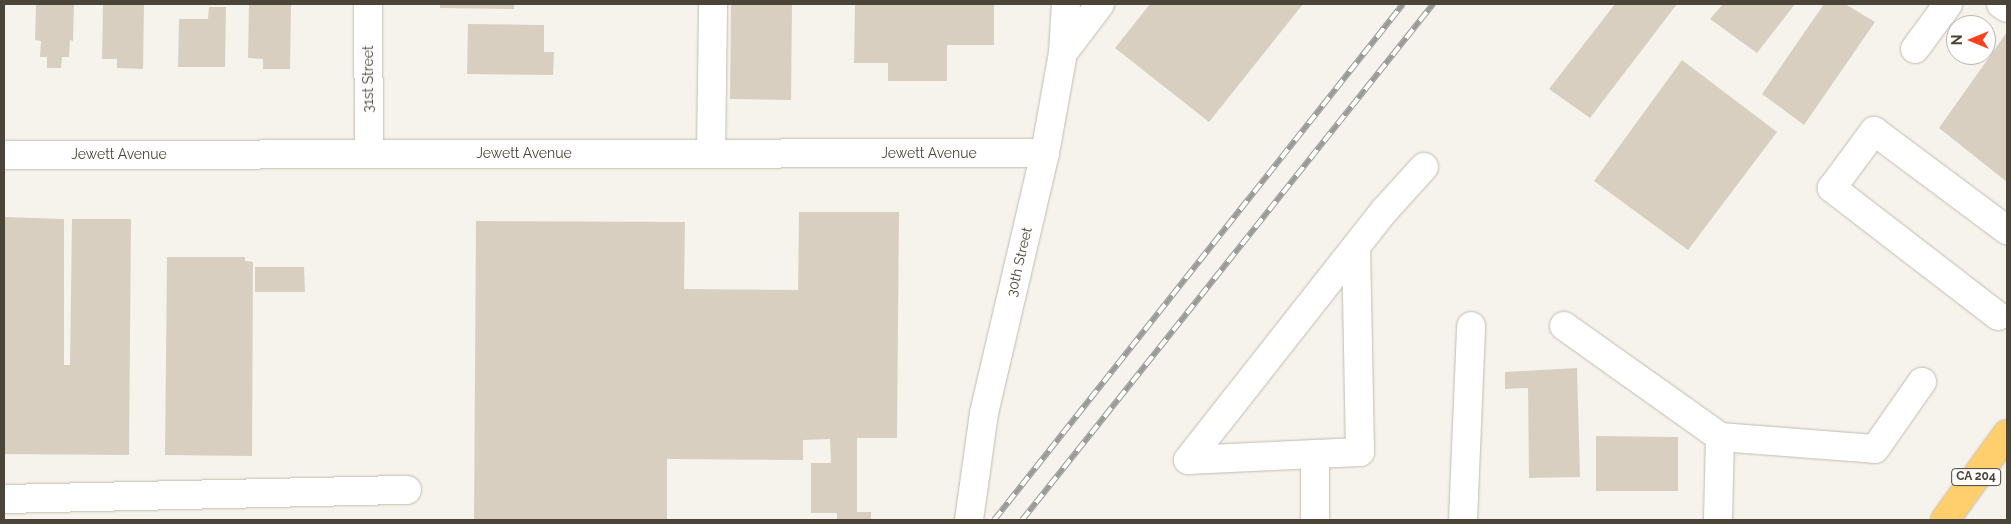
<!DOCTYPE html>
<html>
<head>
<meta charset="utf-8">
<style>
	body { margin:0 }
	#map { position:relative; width:2011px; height:524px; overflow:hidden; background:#f6f3ec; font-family:Raleway,sans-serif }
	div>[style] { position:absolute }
	.building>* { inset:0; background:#d8cfc1 }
	.roads { filter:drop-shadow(0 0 1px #c2bbae) drop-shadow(0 0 1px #c2bbae) }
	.minor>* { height:28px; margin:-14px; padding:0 14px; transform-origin:14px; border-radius:14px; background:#fff }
	.highway>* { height:28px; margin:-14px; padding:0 14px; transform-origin:14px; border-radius:14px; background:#ffcf6e }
	.rail>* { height:5.5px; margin-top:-2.75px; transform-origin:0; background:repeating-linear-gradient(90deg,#fff 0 11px,#9a9a9a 0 22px); box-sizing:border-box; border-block:1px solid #9a9a9a }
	span { translate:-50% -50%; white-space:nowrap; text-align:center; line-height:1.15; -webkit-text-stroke:5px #fff; paint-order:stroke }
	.shield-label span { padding:1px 4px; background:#fff; border:1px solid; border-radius:4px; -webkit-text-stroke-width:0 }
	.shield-label { font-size:12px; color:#4b4439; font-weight:700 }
	.street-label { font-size:14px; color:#4b4439 }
	.frame { position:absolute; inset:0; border:5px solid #4b4439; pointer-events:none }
	.north { position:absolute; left:1946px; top:15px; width:50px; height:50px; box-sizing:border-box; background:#fff; border:1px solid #b7b4b0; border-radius:50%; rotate:270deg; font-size:14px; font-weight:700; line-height:20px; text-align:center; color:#4b4439 }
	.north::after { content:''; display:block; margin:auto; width:18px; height:22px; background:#fc3f1d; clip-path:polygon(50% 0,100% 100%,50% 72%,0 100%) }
</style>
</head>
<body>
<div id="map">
	<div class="building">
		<div style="clip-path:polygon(36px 4px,74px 4px,73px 41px,70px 40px,69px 57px,62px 57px,61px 68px,47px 68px,47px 57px,40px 57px,41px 41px,35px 40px)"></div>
		<div style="clip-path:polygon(103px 4px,144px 4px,143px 69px,117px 68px,117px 59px,102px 59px)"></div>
		<div style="clip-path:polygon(249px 4px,291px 4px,290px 69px,263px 69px,263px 59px,248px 58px)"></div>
		<div style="clip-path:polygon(440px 4px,514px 4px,514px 9px,440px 8px)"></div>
		<div style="clip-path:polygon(731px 4px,792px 4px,791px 100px,730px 99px)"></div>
		<div style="clip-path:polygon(855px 4px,994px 4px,994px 45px,947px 45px,947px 81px,888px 81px,888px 63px,854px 63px)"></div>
		<div style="clip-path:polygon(1150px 4px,1303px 4px,1209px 122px,1115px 48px)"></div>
		<div style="clip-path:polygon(1615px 4px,1677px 4px,1590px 118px,1549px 89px)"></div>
		<div style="clip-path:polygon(1723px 4px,1795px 4px,1757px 53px,1710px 19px)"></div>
		<div style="clip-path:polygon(1824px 4px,1845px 4px,1875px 22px,1804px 125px,1762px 94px)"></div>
		<div style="clip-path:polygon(209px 7px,226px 7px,225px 67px,178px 67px,179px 19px,208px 19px)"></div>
		<div style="clip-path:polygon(468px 24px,544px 25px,544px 52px,554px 52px,553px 75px,467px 74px)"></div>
		<div style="clip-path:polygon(2007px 32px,2007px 182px,1939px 128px)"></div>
		<div style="clip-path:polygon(1682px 60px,1777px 132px,1688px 250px,1594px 181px)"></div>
		<div style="clip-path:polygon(799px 212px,899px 212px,897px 438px,857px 438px,857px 512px,871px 512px,871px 520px,837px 520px,837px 513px,811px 513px,811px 463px,831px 463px,830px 439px,803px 440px,803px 460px,667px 459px,667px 520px,474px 520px,476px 221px,685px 222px,684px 289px,798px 290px)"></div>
		<div style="clip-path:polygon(4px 217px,64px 219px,64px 365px,70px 365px,72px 219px,131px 219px,129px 455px,4px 454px)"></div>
		<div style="clip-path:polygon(167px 257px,245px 257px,245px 261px,253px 262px,252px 456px,165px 455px)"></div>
		<div style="clip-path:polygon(255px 267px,304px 267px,305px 292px,255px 292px)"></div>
		<div style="clip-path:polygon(1577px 368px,1580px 477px,1529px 478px,1528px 388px,1505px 389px,1505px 372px)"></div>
		<div style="clip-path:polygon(1596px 436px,1678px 437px,1678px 491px,1596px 491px)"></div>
	</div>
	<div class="roads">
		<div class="minor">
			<div style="left:368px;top:4px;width:149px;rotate:89.6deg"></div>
			<div style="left:2001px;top:4px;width:7px;rotate:34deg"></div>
			<div style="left:1915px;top:49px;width:56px;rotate:-53.7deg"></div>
			<div style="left:1063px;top:53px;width:61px;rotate:-52.9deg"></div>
			<div style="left:711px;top:153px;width:149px;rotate:-89.2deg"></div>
			<div style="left:4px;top:155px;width:1041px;rotate:-0.11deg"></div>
			<div style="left:1998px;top:316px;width:210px;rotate:-142.4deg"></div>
			<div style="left:1832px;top:188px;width:71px;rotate:-53.6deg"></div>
			<div style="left:1874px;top:131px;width:166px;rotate:36.7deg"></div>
			<div style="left:1564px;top:326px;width:191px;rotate:35.4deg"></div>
			<div style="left:1720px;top:437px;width:83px;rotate:91.4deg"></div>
			<div style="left:1720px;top:437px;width:155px;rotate:4.4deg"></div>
			<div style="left:1875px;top:449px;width:82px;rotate:-55deg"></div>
			<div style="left:1315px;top:454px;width:45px;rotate:-2.5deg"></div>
			<div style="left:1360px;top:452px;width:205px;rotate:-91.1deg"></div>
			<div style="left:1188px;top:460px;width:318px;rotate:-51.8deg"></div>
			<div style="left:1385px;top:210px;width:58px;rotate:-47.8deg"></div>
			<div style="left:1188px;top:460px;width:127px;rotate:-2.7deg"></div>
			<div style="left:1315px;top:454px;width:66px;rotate:90deg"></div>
			<div style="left:4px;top:499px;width:403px;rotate:-1.3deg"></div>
			<div style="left:969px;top:520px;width:108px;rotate:-82deg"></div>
			<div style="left:984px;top:413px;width:267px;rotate:-76.8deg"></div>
			<div style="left:1045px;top:153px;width:102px;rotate:-79.8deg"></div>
			<div style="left:1063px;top:53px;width:49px;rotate:-86.5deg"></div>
			<div style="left:1463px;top:520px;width:194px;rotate:-87.6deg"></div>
		</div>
		<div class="highway">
			<div style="left:1945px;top:520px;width:106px;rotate:-54.2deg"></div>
		</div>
	</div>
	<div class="rail">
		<div style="left:994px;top:520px;width:658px;rotate:-51.6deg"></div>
		<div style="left:1022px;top:520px;width:660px;rotate:-51.46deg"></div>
	</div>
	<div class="shield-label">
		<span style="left:1976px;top:477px">CA 204</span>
	</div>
	<div class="street-label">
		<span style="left:368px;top:79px;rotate:-90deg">31st Street</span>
		<span style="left:524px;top:153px">Jewett Avenue</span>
		<span style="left:929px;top:153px">Jewett Avenue</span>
		<span style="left:119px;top:154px">Jewett Avenue</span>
		<span style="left:1019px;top:262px;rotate:-77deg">30th Street</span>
	</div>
	<div class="frame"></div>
	<div class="north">N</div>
</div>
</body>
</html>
